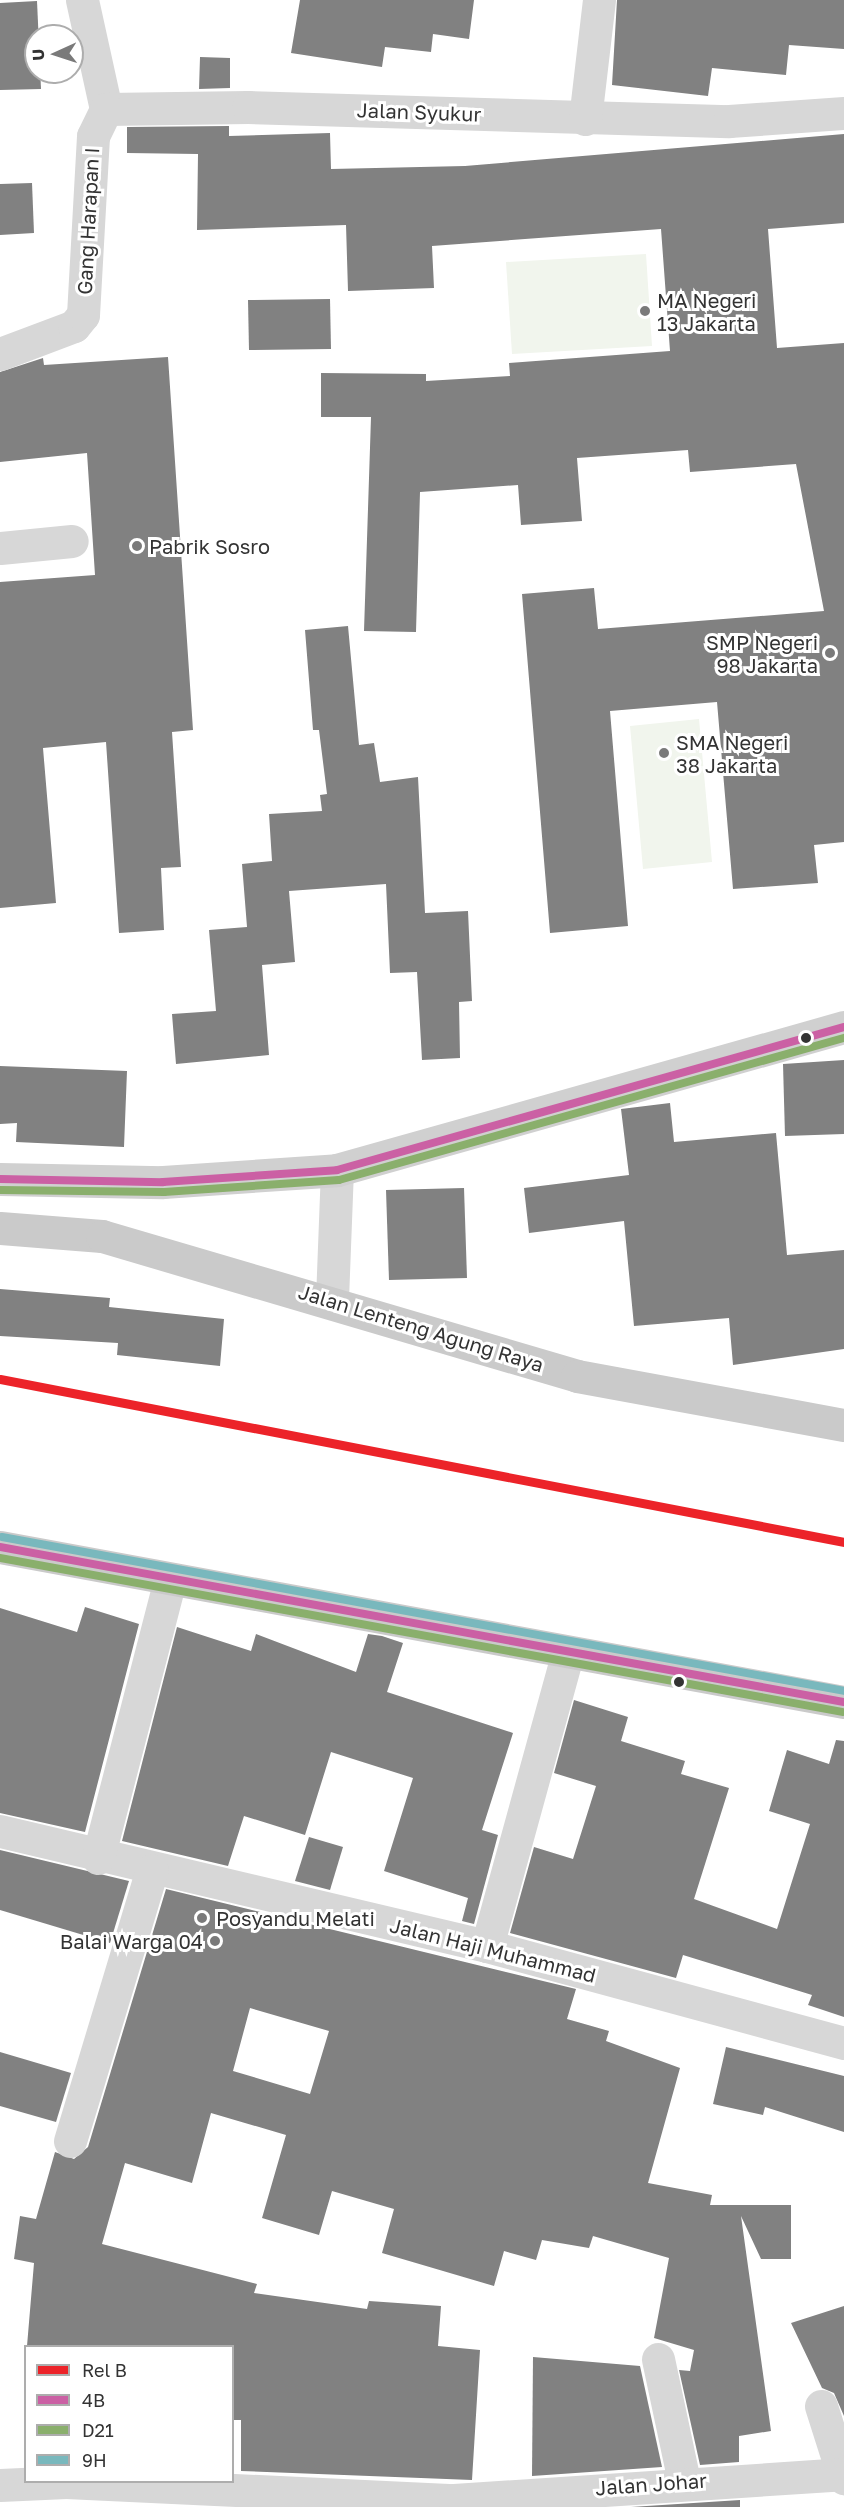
<!DOCTYPE html>
<html>
<head>
<meta charset="utf-8">
<style>
	body { margin:0 }
	#map { position:relative; width:844px; height:2507px; overflow:hidden; background:#fff; font-family:"Golos Text",sans-serif }
	div>[style] { position:absolute }
	.green>* { inset:0; background:#f1f5ed }
	.building>* { inset:0; background:#818181 }
	.pedestrian>* { height:33px; margin:-16.5px; padding:0 16.5px; transform-origin:16.5px; border-radius:16.5px; background:#d7d7d7 }
	.minor>* { height:33px; margin:-16.5px; padding:0 16.5px; transform-origin:16.5px; border-radius:16.5px; background:#d7d7d7 }
	.secondary>* { height:33px; margin:-16.5px; padding:0 16.5px; transform-origin:16.5px; border-radius:16.5px; background:#d0d0d0 }
	.primary>* { height:33px; margin:-16.5px; padding:0 16.5px; transform-origin:16.5px; border-radius:16.5px; background:#cacaca }
	.bus-1>* { height:8px; margin:-4px; padding:0 4px; transform-origin:4px; border-radius:4px; background:#cb60a4 }
	.bus-2>* { height:8px; margin:-4px; padding:0 4px; transform-origin:4px; border-radius:4px; background:#8aaf6c }
	.bus-3>* { height:8px; margin:-4px; padding:0 4px; transform-origin:4px; border-radius:4px; background:#79b8bd }
	.rail-1>* { height:9px; margin:-4.5px; padding:0 4.5px; transform-origin:4.5px; border-radius:4.5px; background:#ec2329 }
	.dots>* { width:16px; height:16px; translate:-50% -50%; box-sizing:border-box; border:3px solid #fff; border-radius:50% }
	span { translate:-50% -50%; white-space:nowrap; text-align:center; line-height:1.15; -webkit-text-stroke:6px #fff; paint-order:stroke }
	.street-label { font-size:20px; color:#333 }
	.poi-label { font-size:20px; color:#333 }
	.left { translate:0 -50%; text-align:left }
	.right { translate:-100% -50%; text-align:right }
	.legend { position:absolute; left:24px; top:2345px; width:210px; height:138px; box-sizing:border-box; background:#fff; border:2px solid #adadad; margin:0; padding:8px 10px; list-style:none; font-size:18px; color:#333 }
	.legend li { display:flex; align-items:center; gap:12px; height:30px }
	.legend b { width:30px; border:2px solid #adadad }
	.north { position:absolute; left:24px; top:24px; width:60px; height:60px; box-sizing:border-box; background:#fff; border:2px solid #adadad; border-radius:50%; rotate:267deg; font-size:16px; font-weight:700; line-height:24px; text-align:center; color:#333 }
	.north::after { content:''; display:block; margin:auto; width:21px; height:27px; background:#7a7a7a; clip-path:polygon(50% 0,100% 100%,50% 72%,0 100%) }
</style>
</head>
<body>
<div id="map">
	<div class="green">
		<div style="clip-path:polygon(646px 254px,652px 346px,512px 354px,506px 262px)"></div>
		<div style="clip-path:polygon(699px 719px,712px 862px,643px 869px,630px 726px)"></div>
	</div>
	<div class="building">
		<div style="clip-path:polygon(300px 0,474px 0,469px 39px,433px 34px,431px 52px,385px 47px,382px 67px,291px 53px)"></div>
		<div style="clip-path:polygon(617px 0,844px 0,844px 49px,789px 45px,786px 75px,712px 68px,708px 96px,612px 85px)"></div>
		<div style="clip-path:polygon(37px 1px,41px 89px,0 90px,0 3px)"></div>
		<div style="clip-path:polygon(200px 57px,230px 58px,230px 88px,199px 89px)"></div>
		<div style="clip-path:polygon(229px 126px,229px 136px,330px 133px,331px 169px,465px 166px,844px 134px,844px 223px,768px 229px,777px 348px,844px 343px,844px 842px,814px 845px,818px 883px,733px 889px,717px 702px,610px 711px,628px 926px,550px 933px,522px 594px,594px 588px,598px 629px,824px 611px,796px 464px,690px 472px,688px 450px,577px 458px,582px 521px,521px 525px,518px 485px,420px 492px,416px 632px,364px 631px,371px 417px,321px 417px,321px 373px,426px 374px,426px 381px,510px 376px,509px 363px,670px 351px,661px 229px,432px 246px,434px 288px,348px 291px,346px 225px,197px 230px,198px 154px,127px 153px,127px 127px)"></div>
		<div style="clip-path:polygon(32px 183px,34px 233px,0 235px,0 184px)"></div>
		<div style="clip-path:polygon(330px 299px,331px 349px,249px 350px,248px 300px)"></div>
		<div style="clip-path:polygon(168px 357px,193px 730px,172px 732px,181px 867px,161px 868px,164px 930px,119px 933px,106px 742px,43px 748px,56px 903px,0 908px,0 582px,95px 575px,87px 453px,0 462px,0 372px,43px 358px,44px 365px)"></div>
		<div style="clip-path:polygon(348px 626px,359px 745px,374px 743px,380px 782px,418px 777px,425px 913px,468px 911px,472px 1001px,459px 1002px,460px 1058px,422px 1060px,417px 972px,390px 973px,386px 884px,289px 891px,295px 962px,262px 965px,269px 1055px,176px 1064px,172px 1014px,216px 1011px,209px 930px,247px 927px,242px 864px,272px 861px,269px 814px,322px 811px,320px 795px,327px 794px,319px 730px,313px 730px,305px 630px)"></div>
		<div style="clip-path:polygon(844px 1060px,844px 1134px,785px 1136px,783px 1064px)"></div>
		<div style="clip-path:polygon(0 1066px,127px 1071px,124px 1147px,16px 1142px,17px 1123px,0 1124px)"></div>
		<div style="clip-path:polygon(670px 1103px,674px 1142px,776px 1133px,787px 1255px,844px 1250px,844px 1349px,733px 1365px,729px 1318px,634px 1326px,624px 1221px,529px 1233px,524px 1188px,629px 1175px,621px 1109px)"></div>
		<div style="clip-path:polygon(464px 1188px,467px 1278px,389px 1280px,386px 1190px)"></div>
		<div style="clip-path:polygon(0 1289px,110px 1298px,109px 1307px,224px 1319px,220px 1366px,117px 1355px,118px 1343px,0 1336px)"></div>
		<div style="clip-path:polygon(85px 1607px,139px 1624px,85px 1832px,0 1813px,0 1608px,77px 1632px)"></div>
		<div style="clip-path:polygon(177px 1627px,251px 1651px,256px 1634px,356px 1672px,368px 1634px,382px 1636px,403px 1643px,387px 1692px,513px 1733px,482px 1830px,498px 1835px,474px 1924px,462px 1921px,468px 1898px,384px 1871px,413px 1778px,331px 1752px,305px 1835px,244px 1816px,228px 1866px,122px 1841px)"></div>
		<div style="clip-path:polygon(574px 1700px,628px 1717px,621px 1741px,685px 1761px,681px 1774px,729px 1788px,694px 1899px,777px 1929px,810px 1824px,769px 1811px,787px 1750px,829px 1764px,836px 1740px,844px 1741px,844px 2017px,808px 2005px,812px 1995px,683px 1955px,676px 1978px,510px 1933px,534px 1847px,573px 1859px,596px 1786px,554px 1773px)"></div>
		<div style="clip-path:polygon(309px 1837px,343px 1847px,330px 1890px,295px 1881px)"></div>
		<div style="clip-path:polygon(0 1850px,129px 1881px,110px 1943px,0 1910px)"></div>
		<div style="clip-path:polygon(evenodd,166px 1889px,576px 1989px,567px 2019px,609px 2031px,606px 2041px,680px 2068px,648px 2183px,712px 2195px,710px 2205px,791px 2205px,791px 2259px,761px 2259px,741px 2216px,771px 2431px,739px 2436px,739px 2462px,700px 2465px,679px 2370px,690px 2371px,694px 2350px,654px 2338px,669px 2258px,593px 2236px,589px 2248px,542px 2240px,536px 2260px,504px 2251px,494px 2286px,382px 2253px,394px 2209px,332px 2191px,319px 2235px,262px 2218px,286px 2135px,211px 2113px,192px 2183px,125px 2163px,102px 2244px,257px 2284px,254px 2293px,367px 2309px,369px 2301px,441px 2306px,438px 2346px,480px 2350px,472px 2480px,241px 2471px,241px 2420px,232px 2420px,232px 2346px,27px 2346px,34px 2263px,14px 2259px,20px 2216px,36px 2219px,55px 2152px,74px 2159px,88px 2147px,166px 1889px,250px 2008px,329px 2031px,310px 2094px,233px 2071px,250px 2008px)"></div>
		<div style="clip-path:polygon(726px 2047px,844px 2076px,844px 2132px,765px 2107px,763px 2115px,713px 2104px)"></div>
		<div style="clip-path:polygon(0 2052px,71px 2073px,56px 2122px,0 2106px)"></div>
		<div style="clip-path:polygon(844px 2306px,844px 2416px,834px 2393px,822px 2388px,791px 2323px)"></div>
		<div style="clip-path:polygon(533px 2357px,640px 2366px,662px 2467px,532px 2476px)"></div>
		<div style="clip-path:polygon(740px 2500px,740px 2507px,631px 2507px)"></div>
	</div>
	<div class="pedestrian">
		<div style="left:332px;top:1299px;width:129px;rotate:-87.8deg"></div>
	</div>
	<div class="minor">
		<div style="left:82px;top:0;width:112px;rotate:77.6deg"></div>
		<div style="left:106px;top:109px;width:142px;rotate:-0.8deg"></div>
		<div style="left:248px;top:107px;width:481px;rotate:1.7deg"></div>
		<div style="left:729px;top:121px;width:115px;rotate:-4deg"></div>
		<div style="left:585px;top:119px;width:120px;rotate:-83.3deg"></div>
		<div style="left:0;top:354px;width:79px;rotate:-20.7deg"></div>
		<div style="left:74px;top:326px;width:14px;rotate:-51deg"></div>
		<div style="left:83px;top:315px;width:179px;rotate:-86.8deg"></div>
		<div style="left:93px;top:136px;width:30px;rotate:-64deg"></div>
		<div style="left:0;top:548px;width:72px;rotate:-5.6deg"></div>
		<div style="left:0;top:1831px;width:500px;rotate:13.29deg"></div>
		<div style="left:487px;top:1946px;width:370px;rotate:15.2deg"></div>
		<div style="left:98px;top:1858px;width:287px;rotate:-75.5deg"></div>
		<div style="left:487px;top:1946px;width:302px;rotate:-74.6deg"></div>
		<div style="left:70px;top:2141px;width:283px;rotate:-73.2deg"></div>
		<div style="left:658px;top:2359px;width:125px;rotate:78deg"></div>
		<div style="left:821px;top:2406px;width:76px;rotate:72.3deg"></div>
		<div style="left:0;top:2485px;width:66px;rotate:-2.6deg"></div>
		<div style="left:66px;top:2482px;width:388px;rotate:2.7deg"></div>
		<div style="left:454px;top:2500px;width:391px;rotate:-3.8deg"></div>
	</div>
	<div class="secondary">
		<div style="left:0;top:1179px;width:163px;rotate:1.1deg"></div>
		<div style="left:163px;top:1182px;width:174px;rotate:-3.9deg"></div>
		<div style="left:337px;top:1170px;width:527px;rotate:-15.75deg"></div>
	</div>
	<div class="primary">
		<div style="left:0;top:1228px;width:102px;rotate:4.5deg"></div>
		<div style="left:102px;top:1236px;width:495px;rotate:16.4deg"></div>
		<div style="left:577px;top:1376px;width:271px;rotate:10.4deg"></div>
		<div style="left:0;top:1547px;width:858px;rotate:10.41deg"></div>
	</div>
	<div class="bus-1">
		<div style="left:0;top:1179px;width:163px;rotate:1.1deg"></div>
		<div style="left:163px;top:1182px;width:174px;rotate:-3.9deg"></div>
		<div style="left:337px;top:1170px;width:527px;rotate:-15.75deg"></div>
		<div style="left:0;top:1547px;width:858px;rotate:10.41deg"></div>
	</div>
	<div class="bus-2">
		<div style="left:0;top:1190px;width:164px;rotate:0.7deg"></div>
		<div style="left:164px;top:1192px;width:175px;rotate:-3.9deg"></div>
		<div style="left:339px;top:1180px;width:525px;rotate:-15.71deg"></div>
		<div style="left:0;top:1558px;width:856px;rotate:10.36deg"></div>
	</div>
	<div class="bus-3">
		<div style="left:2px;top:1537px;width:856px;rotate:10.36deg"></div>
	</div>
	<div class="rail-1">
		<div style="left:0;top:1379px;width:860px;rotate:10.93deg"></div>
	</div>
	<div class="dots">
		<div style="left:645px;top:311px;background:#7a7a7a"></div>
		<div style="left:137px;top:546px;background:#7a7a7a"></div>
		<div style="left:830px;top:653px;background:#7a7a7a"></div>
		<div style="left:664px;top:753px;background:#7a7a7a"></div>
		<div style="left:806px;top:1038px;background:#333"></div>
		<div style="left:679px;top:1682px;background:#333"></div>
		<div style="left:202px;top:1918px;background:#7a7a7a"></div>
		<div style="left:215px;top:1941px;background:#7a7a7a"></div>
	</div>
	<div class="street-label">
		<span style="left:419px;top:112px;rotate:2deg">Jalan Syukur</span>
		<span style="left:88px;top:221px;rotate:-87deg">Gang Harapan I</span>
		<span style="left:421px;top:1328px;rotate:17deg">Jalan Lenteng Agung Raya</span>
		<span style="left:493px;top:1950px;rotate:14deg">Jalan Haji Muhammad</span>
		<span style="left:651px;top:2484px;rotate:-4deg">Jalan Johar</span>
	</div>
	<div class="poi-label">
		<span class="left" style="left:657px;top:312px">MA Negeri<br>13 Jakarta</span>
		<span class="left" style="left:149px;top:546px">Pabrik Sosro</span>
		<span class="right" style="left:818px;top:654px">SMP Negeri<br>98 Jakarta</span>
		<span class="left" style="left:676px;top:754px">SMA Negeri<br>38 Jakarta</span>
		<span class="left" style="left:216px;top:1918px">Posyandu Melati</span>
		<span class="right" style="left:203px;top:1941px">Balai Warga 04</span>
	</div>
	<ul class="legend">
	<li><b style="height:8px;background:#ec2329"></b>Rel B</li>
	<li><b style="height:8px;background:#cb60a4"></b>4B</li>
	<li><b style="height:8px;background:#8aaf6c"></b>D21</li>
	<li><b style="height:8px;background:#79b8bd"></b>9H</li>
	</ul>
	<div class="north">U</div>
</div>
</body>
</html>
